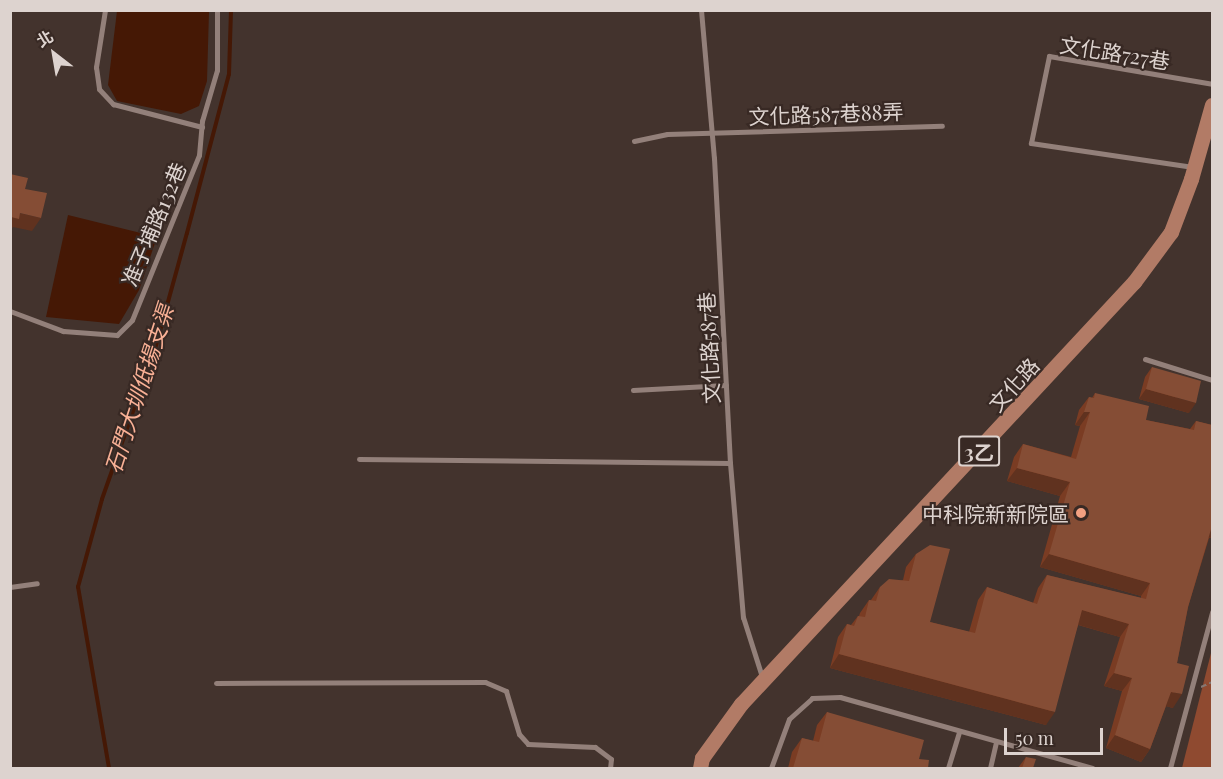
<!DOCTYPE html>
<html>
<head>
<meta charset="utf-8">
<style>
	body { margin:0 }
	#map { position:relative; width:1223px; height:779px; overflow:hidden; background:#43332d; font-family:"Playfair Display","Noto Sans TC",serif }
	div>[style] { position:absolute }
	.green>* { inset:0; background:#8f4a30 }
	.water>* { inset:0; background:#451805 }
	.stream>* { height:4px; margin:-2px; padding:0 2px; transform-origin:2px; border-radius:2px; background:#451805 }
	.path>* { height:2px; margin-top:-1px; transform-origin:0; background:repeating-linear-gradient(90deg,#867873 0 6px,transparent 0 9px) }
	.lane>* { height:5px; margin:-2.5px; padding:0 2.5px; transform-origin:2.5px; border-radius:2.5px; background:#93807a }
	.primary>* { height:15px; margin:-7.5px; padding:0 7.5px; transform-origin:7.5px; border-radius:7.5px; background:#b27b66 }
	.wall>* { inset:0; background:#7a3c23 }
	.shaded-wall>* { inset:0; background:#60321f }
	.building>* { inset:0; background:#854d35 }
	.dots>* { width:16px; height:16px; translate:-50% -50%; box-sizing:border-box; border:3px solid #382924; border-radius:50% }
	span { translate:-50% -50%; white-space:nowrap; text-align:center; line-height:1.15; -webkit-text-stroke:4.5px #382924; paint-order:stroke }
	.shield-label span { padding:2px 4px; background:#382924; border:2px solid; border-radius:4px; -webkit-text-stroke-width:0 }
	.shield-label { font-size:20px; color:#ddd3cf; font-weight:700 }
	.street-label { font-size:21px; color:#ddd3cf }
	.poi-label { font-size:21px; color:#ddd3cf }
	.right { translate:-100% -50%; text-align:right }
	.water-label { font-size:22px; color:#fab196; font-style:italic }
	.frame { position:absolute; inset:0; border:12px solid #ddd3cf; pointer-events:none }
	.north { position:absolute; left:24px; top:24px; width:60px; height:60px; -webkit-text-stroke:4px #382924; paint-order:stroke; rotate:329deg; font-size:16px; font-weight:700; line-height:24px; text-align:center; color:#ddd3cf }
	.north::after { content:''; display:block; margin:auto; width:21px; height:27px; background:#ddd3cf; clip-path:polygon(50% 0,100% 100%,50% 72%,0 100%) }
	.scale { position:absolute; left:1004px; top:728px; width:99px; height:27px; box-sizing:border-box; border:3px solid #ddd3cf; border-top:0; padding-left:8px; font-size:18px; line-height:21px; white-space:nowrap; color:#ddd3cf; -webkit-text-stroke:4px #382924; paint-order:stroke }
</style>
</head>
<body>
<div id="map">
	<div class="green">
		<div style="clip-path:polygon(1212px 649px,1212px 768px,1182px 768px)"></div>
	</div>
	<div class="water">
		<div style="clip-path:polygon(117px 11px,209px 11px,207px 81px,199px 106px,181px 114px,117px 101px,108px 85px)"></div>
		<div style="clip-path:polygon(68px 215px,157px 237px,139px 290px,119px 324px,46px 317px)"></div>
	</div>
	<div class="stream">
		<div style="left:109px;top:768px;width:184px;rotate:-99.7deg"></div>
		<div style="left:78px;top:587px;width:91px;rotate:-74.7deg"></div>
		<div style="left:102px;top:499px;width:159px;rotate:-70.5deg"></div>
		<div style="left:155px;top:349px;width:120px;rotate:-74.6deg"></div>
		<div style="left:187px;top:233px;width:164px;rotate:-75.2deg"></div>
		<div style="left:229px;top:74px;width:64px;rotate:-88.2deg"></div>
	</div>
	<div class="path">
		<div style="left:1201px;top:687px;width:12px;rotate:-24deg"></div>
	</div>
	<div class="lane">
		<div style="left:105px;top:10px;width:58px;rotate:99deg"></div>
		<div style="left:96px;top:67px;width:22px;rotate:82deg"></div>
		<div style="left:99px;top:89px;width:21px;rotate:47deg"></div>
		<div style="left:113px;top:104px;width:92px;rotate:14.5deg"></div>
		<div style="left:701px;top:10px;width:149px;rotate:85deg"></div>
		<div style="left:714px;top:158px;width:305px;rotate:87deg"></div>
		<div style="left:730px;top:463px;width:155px;rotate:85.2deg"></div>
		<div style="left:743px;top:617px;width:63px;rotate:72.4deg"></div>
		<div style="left:634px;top:141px;width:34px;rotate:-12deg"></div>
		<div style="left:667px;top:134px;width:275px;rotate:-1.7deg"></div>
		<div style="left:1193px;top:167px;width:164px;rotate:-171.6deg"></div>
		<div style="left:1031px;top:143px;width:89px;rotate:-78.3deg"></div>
		<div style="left:1049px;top:56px;width:165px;rotate:9.7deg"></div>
		<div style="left:10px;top:311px;width:57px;rotate:20.7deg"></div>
		<div style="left:63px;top:331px;width:54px;rotate:4.2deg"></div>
		<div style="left:117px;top:335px;width:21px;rotate:-45deg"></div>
		<div style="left:132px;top:320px;width:178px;rotate:-67.9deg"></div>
		<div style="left:199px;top:155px;width:34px;rotate:-85deg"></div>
		<div style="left:202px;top:121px;width:53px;rotate:-73.6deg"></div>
		<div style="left:217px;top:70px;width:60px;rotate:-90deg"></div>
		<div style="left:1145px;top:359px;width:70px;rotate:17.4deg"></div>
		<div style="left:633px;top:390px;width:93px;rotate:-3.1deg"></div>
		<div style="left:359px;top:459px;width:371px;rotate:0.6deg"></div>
		<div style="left:10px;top:587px;width:27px;rotate:-8deg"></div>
		<div style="left:216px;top:683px;width:269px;rotate:-0.2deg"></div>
		<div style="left:485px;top:682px;width:23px;rotate:23deg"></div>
		<div style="left:506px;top:691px;width:45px;rotate:73.2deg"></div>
		<div style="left:519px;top:734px;width:13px;rotate:48deg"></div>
		<div style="left:528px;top:744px;width:67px;rotate:2.6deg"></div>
		<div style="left:595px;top:747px;width:20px;rotate:37deg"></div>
		<div style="left:611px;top:759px;width:9px;rotate:96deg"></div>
		<div style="left:771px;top:768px;width:52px;rotate:-69.8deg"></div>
		<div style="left:789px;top:719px;width:31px;rotate:-42deg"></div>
		<div style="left:812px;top:698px;width:28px;rotate:-2deg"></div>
		<div style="left:840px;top:697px;width:262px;rotate:15.7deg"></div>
		<div style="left:948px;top:768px;width:38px;rotate:-73deg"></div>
		<div style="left:990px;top:768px;width:27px;rotate:-77deg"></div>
		<div style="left:1170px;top:768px;width:162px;rotate:-74.9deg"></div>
	</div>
	<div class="primary">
		<div style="left:700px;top:768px;width:10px;rotate:-79deg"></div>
		<div style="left:702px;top:758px;width:67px;rotate:-54.2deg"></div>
		<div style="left:741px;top:704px;width:577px;rotate:-47.04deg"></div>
		<div style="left:1134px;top:282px;width:62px;rotate:-53.5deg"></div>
		<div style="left:1171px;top:232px;width:57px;rotate:-69.3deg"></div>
		<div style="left:1191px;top:179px;width:77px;rotate:-74.2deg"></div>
	</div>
	<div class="wall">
		<div style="clip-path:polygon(1152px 367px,1189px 413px,1139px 399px,1145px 377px)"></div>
		<div style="clip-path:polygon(1095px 393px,1146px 420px,1190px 429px,1196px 421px,1212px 425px,1212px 538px,1209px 538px,1188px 607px,1177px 663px,1173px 708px,1166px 706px,1150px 749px,1141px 762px,1106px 748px,1122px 691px,1104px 686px,1120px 637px,1078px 625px,1046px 725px,830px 668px,838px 637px,847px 624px,851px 625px,858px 616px,859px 616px,860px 613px,869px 600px,871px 600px,880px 587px,903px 580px,906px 567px,916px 554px,930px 622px,969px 632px,978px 600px,987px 587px,1033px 603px,1038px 588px,1047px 575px,1141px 598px,1141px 596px,1040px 567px,1060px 496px,1007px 481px,1014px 457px,1023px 444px,1071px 457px,1080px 426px,1075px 425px,1079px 410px,1089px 397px,1092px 398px)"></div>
		<div style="clip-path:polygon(827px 712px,919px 759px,928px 768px,788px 768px,792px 752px,802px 738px,813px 741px,817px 725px)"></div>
		<div style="clip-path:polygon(1026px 757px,1033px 768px,1018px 768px)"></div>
	</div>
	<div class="shaded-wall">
		<div style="clip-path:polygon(20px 213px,41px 218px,32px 231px,13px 227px,10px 231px,10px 218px,11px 217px)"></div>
		<div style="clip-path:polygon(1146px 389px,1196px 403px,1189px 413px,1139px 399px)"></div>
		<div style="clip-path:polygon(1084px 412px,1090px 412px,1080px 426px,1075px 425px)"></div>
		<div style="clip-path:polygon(1017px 468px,1070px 482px,1060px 496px,1007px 481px)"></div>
		<div style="clip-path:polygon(1212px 525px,1212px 538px,1204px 537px)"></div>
		<div style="clip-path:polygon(1049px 554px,1150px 583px,1141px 596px,1040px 567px)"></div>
		<div style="clip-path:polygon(1082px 610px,1129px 624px,1120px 637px,1072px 623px)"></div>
		<div style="clip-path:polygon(839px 654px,1055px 712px,1046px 725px,830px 668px)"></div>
		<div style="clip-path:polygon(1114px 673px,1132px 678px,1122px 691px,1104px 686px)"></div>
		<div style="clip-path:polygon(1171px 692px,1182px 694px,1173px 708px,1161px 705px)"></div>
		<div style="clip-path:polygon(1115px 735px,1150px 749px,1141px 762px,1106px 748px)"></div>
	</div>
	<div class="building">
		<div style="clip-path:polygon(10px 174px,28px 178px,25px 189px,47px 193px,41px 218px,20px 213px,19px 219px,11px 217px,10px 221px)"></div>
		<div style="clip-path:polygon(1152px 367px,1201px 381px,1196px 403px,1146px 389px)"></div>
		<div style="clip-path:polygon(1095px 393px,1149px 406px,1146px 420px,1194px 430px,1196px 421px,1212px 425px,1212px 526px,1188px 607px,1177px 663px,1189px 666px,1182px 694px,1171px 692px,1150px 749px,1115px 735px,1132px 678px,1114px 673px,1129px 624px,1082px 610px,1055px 712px,839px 654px,847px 624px,854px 626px,858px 616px,865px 617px,869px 600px,876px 601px,880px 587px,889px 579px,909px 581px,916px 554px,930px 545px,950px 549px,930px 622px,975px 633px,987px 587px,1037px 604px,1047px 575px,1146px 599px,1150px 583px,1049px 554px,1070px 482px,1017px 468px,1023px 444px,1076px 459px,1090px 412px,1084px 412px,1089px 397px,1094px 398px)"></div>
		<div style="clip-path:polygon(827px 712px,924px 740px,919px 759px,929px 760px,928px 768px,793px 768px,802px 738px,819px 742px)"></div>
		<div style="clip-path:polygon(1026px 757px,1036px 759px,1033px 768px,1022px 768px)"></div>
	</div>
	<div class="dots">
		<div style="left:1081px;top:513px;background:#f2a081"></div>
	</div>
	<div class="shield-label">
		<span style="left:979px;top:451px">3乙</span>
	</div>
	<div class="street-label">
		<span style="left:1115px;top:52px;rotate:9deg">文化路727巷</span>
		<span style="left:826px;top:113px;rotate:-2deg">文化路587巷88弄</span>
		<span style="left:153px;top:224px;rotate:-67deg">准子埔路132巷</span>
		<span style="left:708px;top:348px;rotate:-93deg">文化路587巷</span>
		<span style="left:1013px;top:384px;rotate:-48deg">文化路</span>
	</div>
	<div class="poi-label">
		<span class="right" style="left:1069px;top:513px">中科院新新院區</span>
	</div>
	<div class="water-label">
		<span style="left:139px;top:389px;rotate:-72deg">石門大圳低揚支渠</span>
	</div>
	<div class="frame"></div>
	<div class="north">北</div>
	<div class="scale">50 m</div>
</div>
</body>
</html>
